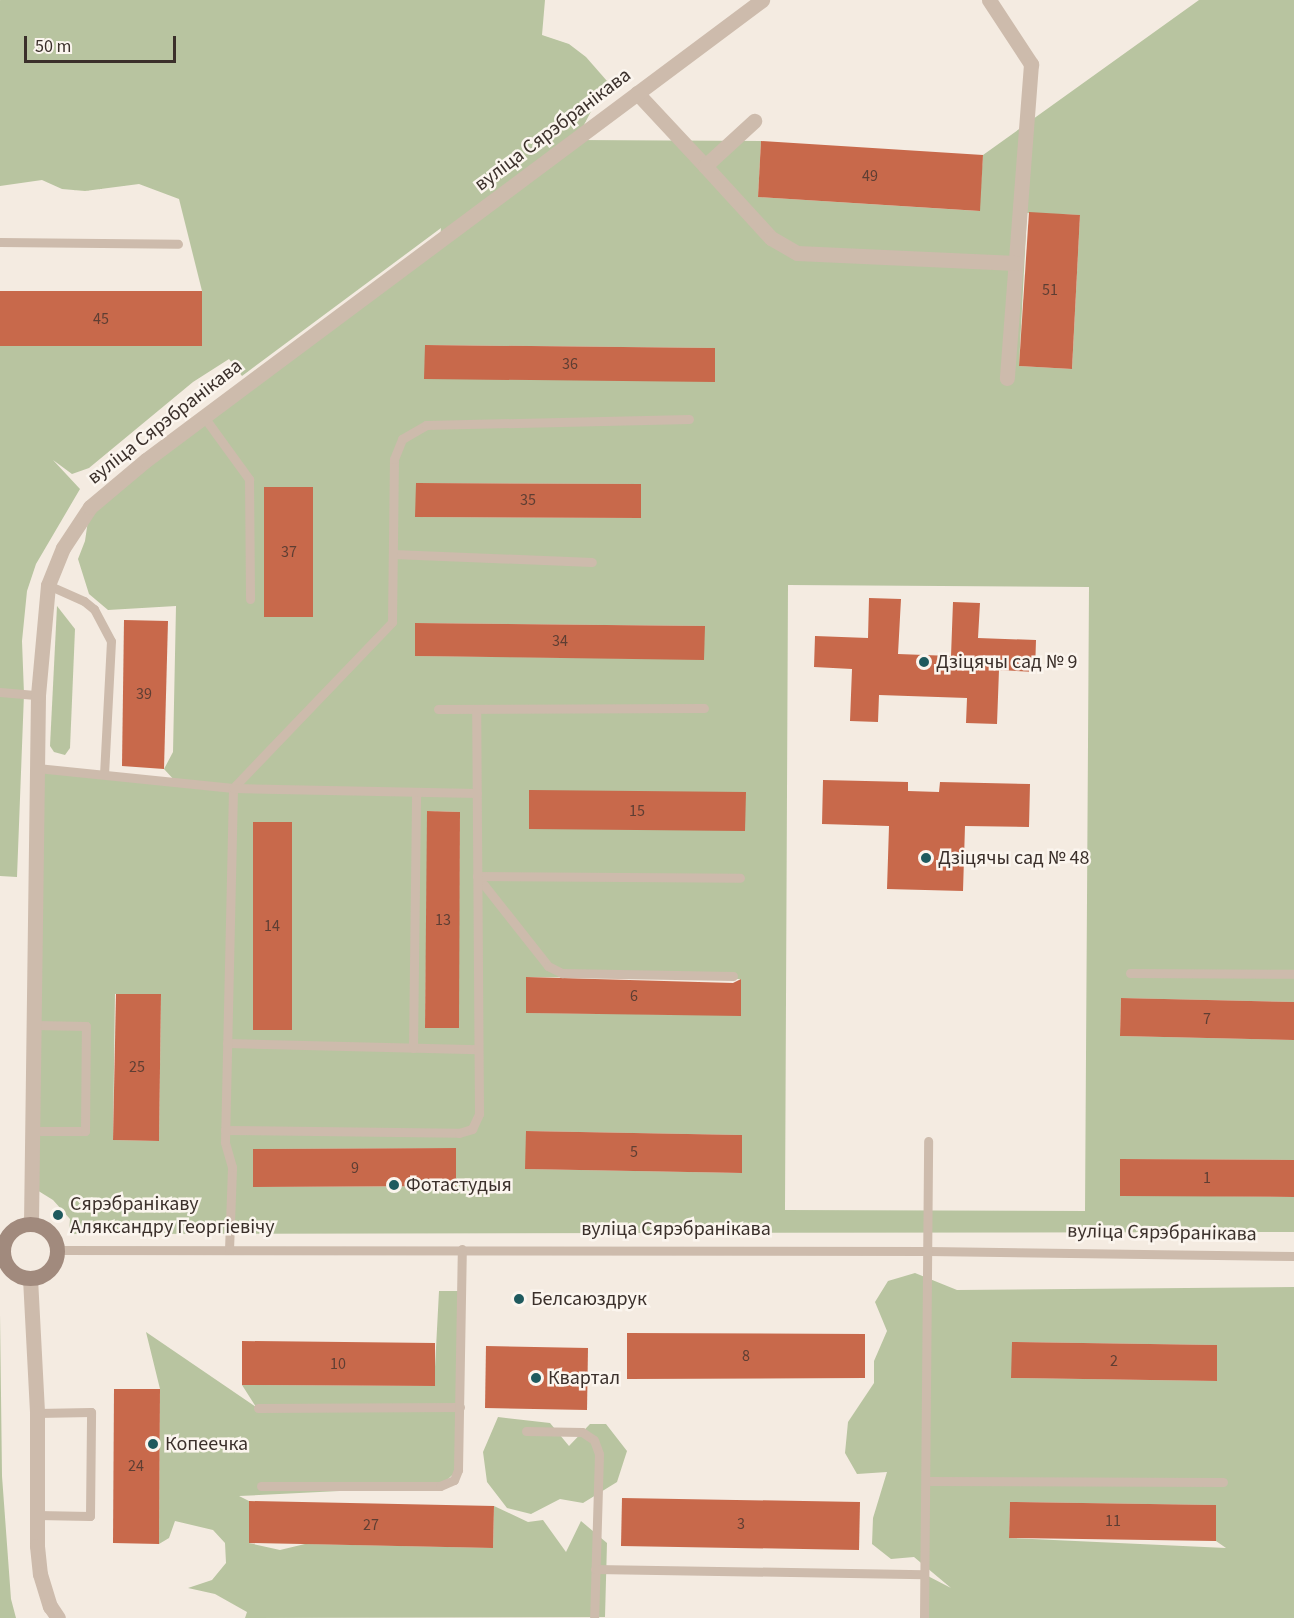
<!DOCTYPE html>
<html>
<head>
<meta charset="utf-8">
<style>
	body { margin:0 }
	#map { position:relative; width:1294px; height:1618px; overflow:hidden; background:#f4ebe1; font-family:"Source Sans 3",sans-serif }
	div>[style] { position:absolute }
	.green>* { inset:0; background:#b8c4a0 }
	.building>* { inset:0; background:#c8694b }
	.lane>* { height:9px; margin:-4.5px; padding:0 4.5px; transform-origin:4.5px; border-radius:4.5px; background:#cdbbac }
	.street>* { height:15px; margin:-7.5px; padding:0 7.5px; transform-origin:7.5px; border-radius:7.5px; background:#cdbbac }
	.secondary>* { height:15px; margin:-7.5px; padding:0 7.5px; transform-origin:7.5px; border-radius:7.5px; background:#a18a7d }
	.secondary>.ring { margin:-7.5px; padding:0; box-sizing:content-box; background:none; border:15px solid #a18a7d; border-radius:50% }
	.dots>* { width:16px; height:16px; translate:-50% -50%; box-sizing:border-box; border:3px solid #fbf5ee; border-radius:50% }
	span { translate:-50% -50%; white-space:nowrap; text-align:center; line-height:1.15; -webkit-text-stroke:5px #fbf5ee; paint-order:stroke }
	.number-label { font-size:16px; color:#5e3e33 }
	.number-label span { -webkit-text-stroke-width:0 }
	.street-label { font-size:20px; color:#3b302b }
	.poi-label { font-size:20px; color:#3b302b }
	.left { translate:0 -50%; text-align:left }
	.scale { position:absolute; left:24px; top:36px; width:152px; height:27px; box-sizing:border-box; border:3px solid #3b302b; border-top:0; padding-left:8px; font-size:18px; line-height:21px; white-space:nowrap; color:#3b302b; -webkit-text-stroke:4px #fbf5ee; paint-order:stroke }
</style>
</head>
<body>
<div id="map">
	<div class="green">
		<div style="clip-path:polygon(evenodd,0 0,545px 0,542px 35px,569px 44px,586px 57px,607px 81px,576px 140px,761px 141px,758px 197px,979px 211px,983px 155px,1199px 0,1294px 0,1294px 1002px,1121px 998px,1120px 1036px,1294px 1040px,1294px 1160px,1120px 1159px,1120px 1195px,1294px 1197px,1294px 1232px,69px 1234px,70px 1219px,53px 1200px,32px 1187px,37px 768px,176px 782px,164px 769px,173px 752px,176px 606px,108px 610px,89px 594px,78px 559px,85px 541px,90px 507px,440px 240px,441px 228px,242px 376px,229px 359px,193px 382px,89px 468px,72px 474px,53px 460px,80px 489px,36px 564px,27px 591px,22px 641px,24px 694px,17px 877px,0 876px,0 346px,202px 346px,202px 291px,179px 199px,139px 184px,85px 191px,62px 189px,42px 180px,0 186px,0 0,1027px 213px,1080px 215px,1072px 369px,1019px 366px,1027px 213px,0 0,425px 345px,715px 348px,715px 381px,425px 345px,0 0,416px 483px,640px 484px,640px 518px,416px 517px,416px 483px,0 0,313px 487px,313px 617px,264px 616px,264px 488px,313px 487px,0 0,788px 585px,1089px 587px,1085px 1211px,785px 1210px,788px 585px,0 0,415px 623px,704px 626px,704px 659px,415px 656px,415px 623px,0 0,428px 811px,460px 812px,458px 1028px,425px 1028px,428px 811px,0 0,253px 823px,292px 823px,292px 1030px,253px 1030px,253px 823px,0 0,526px 977px,741px 979px,741px 1015px,526px 1013px,526px 977px,0 0,115px 994px,161px 995px,159px 1141px,113px 1140px,115px 994px,0 0,526px 1131px,742px 1135px,742px 1173px,526px 1169px,526px 1131px,0 0,455px 1148px,456px 1186px,253px 1187px,254px 1149px,455px 1148px)"></div>
		<div style="clip-path:polygon(57px 606px,75px 629px,70px 748px,65px 755px,54px 752px,50px 746px)"></div>
		<div style="clip-path:polygon(evenodd,915px 1273px,957px 1290px,1294px 1287px,1294px 1618px,924px 1618px,924px 1574px,951px 1588px,914px 1557px,891px 1559px,872px 1544px,873px 1518px,887px 1472px,857px 1474px,845px 1453px,848px 1422px,874px 1383px,874px 1361px,887px 1331px,875px 1302px,888px 1281px,915px 1273px,1012px 1342px,1217px 1345px,1217px 1381px,1012px 1378px,1012px 1342px,915px 1273px,1010px 1502px,1216px 1505px,1216px 1541px,1226px 1548px,1009px 1538px,1010px 1502px)"></div>
		<div style="clip-path:polygon(439px 1291px,462px 1291px,458px 1470px,440px 1486px,239px 1496px,249px 1501px,249px 1543px,280px 1550px,305px 1544px,493px 1548px,494px 1506px,528px 1522px,543px 1520px,566px 1552px,581px 1521px,607px 1543px,605px 1617px,245px 1618px,247px 1612px,215px 1594px,188px 1588px,212px 1580px,226px 1563px,225px 1543px,213px 1530px,175px 1521px,169px 1538px,159px 1544px,160px 1389px,146px 1332px,256px 1407px,242px 1385px,434px 1386px)"></div>
		<div style="clip-path:polygon(0 1313px,2px 1476px,11px 1599px,16px 1618px,0 1618px)"></div>
		<div style="clip-path:polygon(498px 1417px,550px 1423px,569px 1446px,590px 1424px,606px 1424px,627px 1451px,617px 1482px,583px 1503px,560px 1499px,531px 1514px,507px 1508px,487px 1482px,483px 1452px)"></div>
	</div>
	<div class="building">
		<div style="clip-path:polygon(761px 141px,983px 155px,980px 211px,758px 197px)"></div>
		<div style="clip-path:polygon(1029px 212px,1080px 215px,1072px 369px,1019px 366px)"></div>
		<div style="clip-path:polygon(0 291px,202px 291px,202px 346px,0 346px)"></div>
		<div style="clip-path:polygon(425px 345px,715px 348px,715px 382px,424px 379px)"></div>
		<div style="clip-path:polygon(416px 483px,641px 484px,641px 518px,415px 517px)"></div>
		<div style="clip-path:polygon(264px 487px,313px 487px,313px 617px,264px 617px)"></div>
		<div style="clip-path:polygon(869px 598px,901px 599px,898px 654px,951px 656px,953px 602px,980px 603px,978px 638px,1036px 640px,1035px 672px,999px 670px,997px 724px,966px 723px,967px 698px,879px 695px,878px 722px,850px 721px,852px 669px,814px 667px,815px 636px,868px 638px)"></div>
		<div style="clip-path:polygon(124px 620px,168px 621px,164px 769px,122px 766px)"></div>
		<div style="clip-path:polygon(415px 623px,705px 626px,704px 660px,415px 656px)"></div>
		<div style="clip-path:polygon(823px 780px,908px 782px,908px 791px,939px 792px,940px 782px,1030px 784px,1029px 827px,965px 826px,963px 891px,887px 889px,889px 826px,822px 824px)"></div>
		<div style="clip-path:polygon(529px 790px,746px 792px,745px 831px,529px 829px)"></div>
		<div style="clip-path:polygon(427px 811px,460px 812px,459px 1028px,425px 1028px)"></div>
		<div style="clip-path:polygon(253px 822px,292px 822px,292px 1030px,253px 1030px)"></div>
		<div style="clip-path:polygon(526px 977px,733px 983px,741px 979px,741px 1016px,526px 1013px)"></div>
		<div style="clip-path:polygon(116px 994px,161px 994px,159px 1141px,113px 1140px)"></div>
		<div style="clip-path:polygon(1121px 998px,1294px 1002px,1294px 1040px,1120px 1036px)"></div>
		<div style="clip-path:polygon(526px 1131px,742px 1135px,742px 1173px,525px 1169px)"></div>
		<div style="clip-path:polygon(456px 1148px,456px 1186px,253px 1187px,253px 1149px)"></div>
		<div style="clip-path:polygon(1120px 1159px,1294px 1160px,1294px 1197px,1120px 1196px)"></div>
		<div style="clip-path:polygon(627px 1333px,865px 1334px,865px 1378px,627px 1379px)"></div>
		<div style="clip-path:polygon(242px 1341px,435px 1343px,435px 1386px,242px 1385px)"></div>
		<div style="clip-path:polygon(1012px 1342px,1217px 1345px,1217px 1381px,1011px 1378px)"></div>
		<div style="clip-path:polygon(486px 1346px,588px 1348px,587px 1410px,485px 1408px)"></div>
		<div style="clip-path:polygon(114px 1389px,160px 1389px,159px 1544px,113px 1543px)"></div>
		<div style="clip-path:polygon(622px 1498px,860px 1502px,859px 1550px,621px 1546px)"></div>
		<div style="clip-path:polygon(249px 1501px,494px 1506px,493px 1548px,249px 1543px)"></div>
		<div style="clip-path:polygon(1010px 1502px,1216px 1505px,1216px 1541px,1009px 1538px)"></div>
	</div>
	<div class="lane">
		<div style="left:0;top:242px;width:178px;rotate:0.6deg"></div>
		<div style="left:204px;top:417px;width:77px;rotate:54deg"></div>
		<div style="left:249px;top:479px;width:120px;rotate:89.5deg"></div>
		<div style="left:393px;top:554px;width:199px;rotate:2.3deg"></div>
		<div style="left:48px;top:585px;width:39px;rotate:24deg"></div>
		<div style="left:84px;top:601px;width:13px;rotate:39deg"></div>
		<div style="left:94px;top:609px;width:36px;rotate:62deg"></div>
		<div style="left:111px;top:641px;width:133px;rotate:93deg"></div>
		<div style="left:0;top:692px;width:38px;rotate:5deg"></div>
		<div style="left:438px;top:709px;width:266px;rotate:-0.2deg"></div>
		<div style="left:37px;top:768px;width:197px;rotate:5.8deg"></div>
		<div style="left:233px;top:788px;width:230px;rotate:-46.2deg"></div>
		<div style="left:392px;top:622px;width:163px;rotate:-89.3deg"></div>
		<div style="left:394px;top:459px;width:22px;rotate:-68deg"></div>
		<div style="left:402px;top:439px;width:28px;rotate:-30deg"></div>
		<div style="left:426px;top:425px;width:263px;rotate:-1.3deg"></div>
		<div style="left:477px;top:876px;width:115px;rotate:51.7deg"></div>
		<div style="left:548px;top:966px;width:16px;rotate:27deg"></div>
		<div style="left:562px;top:973px;width:171px;rotate:1deg"></div>
		<div style="left:477px;top:876px;width:263px;rotate:0.4deg"></div>
		<div style="left:1130px;top:973px;width:164px;rotate:0.3deg"></div>
		<div style="left:227px;top:1043px;width:251px;rotate:1.4deg"></div>
		<div style="left:413px;top:1048px;width:256px;rotate:-89.3deg"></div>
		<div style="left:225px;top:1130px;width:234px;rotate:0.7deg"></div>
		<div style="left:459px;top:1133px;width:14px;rotate:-17deg"></div>
		<div style="left:472px;top:1129px;width:17px;rotate:-65deg"></div>
		<div style="left:479px;top:1114px;width:405px;rotate:-90.4deg"></div>
		<div style="left:33px;top:1131px;width:52px"></div>
		<div style="left:85px;top:1131px;width:105px;rotate:-89.5deg"></div>
		<div style="left:86px;top:1026px;width:50px;rotate:-178.9deg"></div>
		<div style="left:57px;top:1250px;width:871px;rotate:0.07deg"></div>
		<div style="left:928px;top:1251px;width:366px;rotate:0.8deg"></div>
		<div style="left:229px;top:1250px;width:83px;rotate:-87.9deg"></div>
		<div style="left:232px;top:1167px;width:26px;rotate:-106deg"></div>
		<div style="left:225px;top:1142px;width:354px;rotate:-88.7deg"></div>
		<div style="left:233px;top:788px;width:244px;rotate:1.2deg"></div>
		<div style="left:258px;top:1408px;width:202px;rotate:-0.3deg"></div>
		<div style="left:526px;top:1431px;width:56px;rotate:1deg"></div>
		<div style="left:582px;top:1432px;width:14px;rotate:34deg"></div>
		<div style="left:594px;top:1440px;width:15px;rotate:70deg"></div>
		<div style="left:599px;top:1454px;width:164px;rotate:91.7deg"></div>
		<div style="left:926px;top:1481px;width:297px;rotate:0.2deg"></div>
		<div style="left:261px;top:1486px;width:179px"></div>
		<div style="left:440px;top:1486px;width:15px;rotate:-23deg"></div>
		<div style="left:454px;top:1480px;width:11px;rotate:-68deg"></div>
		<div style="left:458px;top:1470px;width:221px;rotate:-89deg"></div>
		<div style="left:37px;top:1515px;width:53px;rotate:1.1deg"></div>
		<div style="left:90px;top:1516px;width:104px;rotate:-89.4deg"></div>
		<div style="left:91px;top:1412px;width:54px;rotate:178.9deg"></div>
		<div style="left:595px;top:1569px;width:329px;rotate:0.9deg"></div>
		<div style="left:924px;top:1618px;width:477px;rotate:-89.5deg"></div>
	</div>
	<div class="street">
		<div style="left:989px;top:0;width:77px;rotate:56.7deg"></div>
		<div style="left:1031px;top:64px;width:315px;rotate:94.4deg"></div>
		<div style="left:637px;top:93px;width:100px;rotate:47deg"></div>
		<div style="left:705px;top:166px;width:67px;rotate:-42.6deg"></div>
		<div style="left:705px;top:166px;width:98px;rotate:47.5deg"></div>
		<div style="left:771px;top:238px;width:30px;rotate:30deg"></div>
		<div style="left:797px;top:253px;width:219px;rotate:2.6deg"></div>
		<div style="left:31px;top:1223px;width:528px;rotate:-89.24deg"></div>
		<div style="left:38px;top:695px;width:110px;rotate:-84.8deg"></div>
		<div style="left:48px;top:585px;width:40px;rotate:-68deg"></div>
		<div style="left:63px;top:548px;width:49px;rotate:-56.6deg"></div>
		<div style="left:90px;top:507px;width:73px;rotate:-40deg"></div>
		<div style="left:146px;top:460px;width:769px;rotate:-36.75deg"></div>
		<div style="left:30px;top:1278px;width:135px;rotate:87deg"></div>
		<div style="left:37px;top:1413px;width:133px;rotate:90deg"></div>
		<div style="left:37px;top:1546px;width:28px;rotate:84deg"></div>
		<div style="left:40px;top:1574px;width:34px;rotate:73deg"></div>
		<div style="left:50px;top:1606px;width:14px;rotate:56deg"></div>
	</div>
	<div class="secondary">
		<div class="ring" style="left:3px;top:1224px;width:39px;height:39px"></div>
	</div>
	<div class="dots">
		<div style="left:924px;top:662px;background:#1f5a5e"></div>
		<div style="left:926px;top:858px;background:#1f5a5e"></div>
		<div style="left:394px;top:1185px;background:#1f5a5e"></div>
		<div style="left:58px;top:1215px;background:#1f5a5e"></div>
		<div style="left:519px;top:1299px;background:#1f5a5e"></div>
		<div style="left:536px;top:1378px;background:#1f5a5e"></div>
		<div style="left:153px;top:1444px;background:#1f5a5e"></div>
	</div>
	<div class="number-label">
		<span style="left:870px;top:176px">49</span>
		<span style="left:1050px;top:290px">51</span>
		<span style="left:101px;top:319px">45</span>
		<span style="left:570px;top:364px">36</span>
		<span style="left:528px;top:500px">35</span>
		<span style="left:289px;top:552px">37</span>
		<span style="left:560px;top:641px">34</span>
		<span style="left:144px;top:694px">39</span>
		<span style="left:637px;top:811px">15</span>
		<span style="left:443px;top:920px">13</span>
		<span style="left:272px;top:926px">14</span>
		<span style="left:634px;top:996px">6</span>
		<span style="left:1207px;top:1019px">7</span>
		<span style="left:137px;top:1067px">25</span>
		<span style="left:634px;top:1152px">5</span>
		<span style="left:355px;top:1168px">9</span>
		<span style="left:1207px;top:1178px">1</span>
		<span style="left:746px;top:1356px">8</span>
		<span style="left:1114px;top:1361px">2</span>
		<span style="left:338px;top:1364px">10</span>
		<span style="left:136px;top:1466px">24</span>
		<span style="left:1113px;top:1521px">11</span>
		<span style="left:741px;top:1524px">3</span>
		<span style="left:371px;top:1525px">27</span>
	</div>
	<div class="street-label">
		<span style="left:553px;top:130px;rotate:-37deg">вуліца Сярэбранікава</span>
		<span style="left:165px;top:422px;rotate:-38deg">вуліца Сярэбранікава</span>
		<span style="left:676px;top:1229px">вуліца Сярэбранікава</span>
		<span style="left:1162px;top:1233px;rotate:1deg">вуліца Сярэбранікава</span>
	</div>
	<div class="poi-label">
		<span class="left" style="left:936px;top:662px">Дзіцячы сад № 9</span>
		<span class="left" style="left:938px;top:858px">Дзіцячы сад № 48</span>
		<span class="left" style="left:406px;top:1185px">Фотастудыя</span>
		<span class="left" style="left:70px;top:1216px">Сярэбранікаву<br>Аляксандру Георгіевічу</span>
		<span class="left" style="left:531px;top:1299px">Белсаюздрук</span>
		<span class="left" style="left:548px;top:1378px">Квартал</span>
		<span class="left" style="left:165px;top:1444px">Копеечка</span>
	</div>
	<div class="scale">50 m</div>
</div>
</body>
</html>
